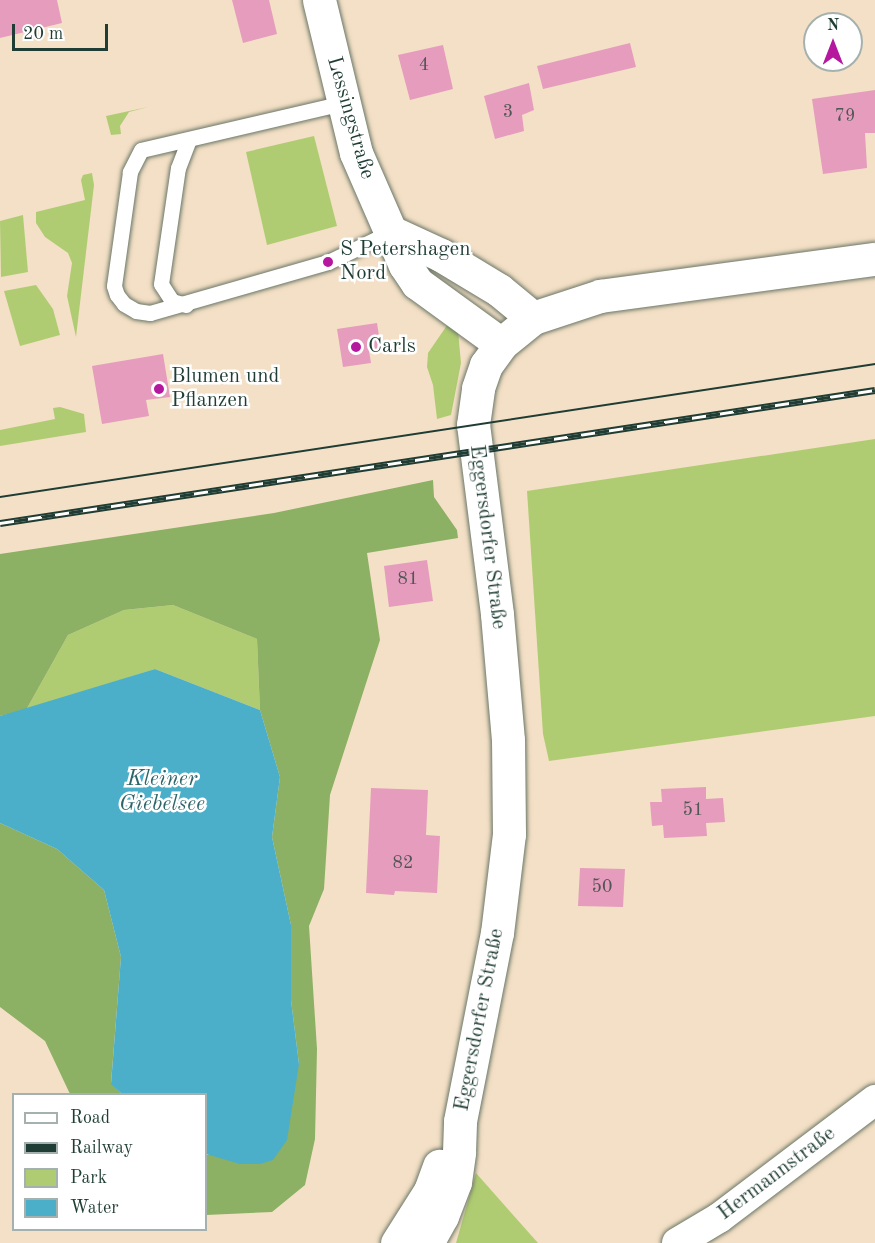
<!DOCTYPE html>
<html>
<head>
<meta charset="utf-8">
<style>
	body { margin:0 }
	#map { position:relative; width:875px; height:1243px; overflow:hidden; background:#f4e0c6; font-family:"Old Standard TT",serif }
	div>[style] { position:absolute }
	.green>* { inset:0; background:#b0cc72 }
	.forest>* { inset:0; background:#8cb064 }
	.water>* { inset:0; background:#4bafca }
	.building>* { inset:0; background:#e59cbd }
	.roads { filter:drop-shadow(0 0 2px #6a7667) drop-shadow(0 0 2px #6a7667) }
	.service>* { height:15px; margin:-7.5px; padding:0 7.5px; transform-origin:7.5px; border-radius:7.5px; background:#fff }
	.minor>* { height:30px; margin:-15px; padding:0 15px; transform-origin:15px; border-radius:15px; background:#fff }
	.tertiary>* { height:33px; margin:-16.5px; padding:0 16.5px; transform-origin:16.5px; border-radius:16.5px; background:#fff }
	.tram>* { height:1.5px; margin:-0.75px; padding:0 0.75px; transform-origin:0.75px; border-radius:0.75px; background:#1f3d34 }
	.rail>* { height:7px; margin-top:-3.5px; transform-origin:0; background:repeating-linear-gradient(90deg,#fff 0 14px,#1f3d34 0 28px); box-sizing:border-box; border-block:2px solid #1f3d34 }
	.dots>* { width:16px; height:16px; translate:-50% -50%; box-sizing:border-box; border:3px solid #fff; border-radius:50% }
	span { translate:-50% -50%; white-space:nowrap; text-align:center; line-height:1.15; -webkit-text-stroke:5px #fff; paint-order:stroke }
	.number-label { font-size:18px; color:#505556 }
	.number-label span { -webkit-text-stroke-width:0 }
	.street-label { font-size:21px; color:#1f3d34 }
	.poi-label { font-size:21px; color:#1f3d34 }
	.left { translate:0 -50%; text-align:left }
	.water-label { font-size:22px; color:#2e6568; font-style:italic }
	.legend { position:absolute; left:12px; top:1093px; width:195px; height:138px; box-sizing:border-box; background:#fff; border:2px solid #a5b1ae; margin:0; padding:8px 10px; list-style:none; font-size:18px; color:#1f3d34 }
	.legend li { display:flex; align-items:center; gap:12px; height:30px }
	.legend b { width:30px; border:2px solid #a5b1ae }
	.north { position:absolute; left:803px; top:12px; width:60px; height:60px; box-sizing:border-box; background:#fff; border:2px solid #a5b1ae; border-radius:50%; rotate:0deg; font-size:16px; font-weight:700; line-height:24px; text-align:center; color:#1f3d34 }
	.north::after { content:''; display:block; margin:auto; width:21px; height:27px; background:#b5179e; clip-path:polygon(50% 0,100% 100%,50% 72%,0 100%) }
	.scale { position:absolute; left:12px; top:24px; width:96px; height:27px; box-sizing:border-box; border:3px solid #1f3d34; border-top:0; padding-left:8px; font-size:18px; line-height:21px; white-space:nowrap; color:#1f3d34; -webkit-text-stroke:4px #fff; paint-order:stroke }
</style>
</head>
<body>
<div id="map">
	<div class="green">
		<div style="clip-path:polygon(148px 107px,129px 112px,120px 126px,121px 134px,111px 135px,106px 116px)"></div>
		<div style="clip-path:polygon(314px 136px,337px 226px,267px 245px,246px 152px)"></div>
		<div style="clip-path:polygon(92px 173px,94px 185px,76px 337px,67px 296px,72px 263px,68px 253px,45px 237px,36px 223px,36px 212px,85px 200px,81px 180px,83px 175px)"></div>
		<div style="clip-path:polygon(23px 215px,28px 272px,1px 277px,0 221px)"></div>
		<div style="clip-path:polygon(36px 285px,53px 309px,60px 335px,20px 346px,4px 291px)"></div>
		<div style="clip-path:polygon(450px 321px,458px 331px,461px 363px,451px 415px,437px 419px,433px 385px,427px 367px,428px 353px)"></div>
		<div style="clip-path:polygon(60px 407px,84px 414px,86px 432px,0 446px,0 430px,55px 419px,53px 408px)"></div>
		<div style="clip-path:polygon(875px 439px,875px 716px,549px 761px,543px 734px,527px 491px)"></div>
		<div style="clip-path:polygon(173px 605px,257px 639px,260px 710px,155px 669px,26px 710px,68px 635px,124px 610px)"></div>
		<div style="clip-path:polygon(476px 1173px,538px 1243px,456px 1243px)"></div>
	</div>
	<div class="forest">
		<div style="clip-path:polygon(433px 480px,434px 497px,457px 530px,458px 538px,367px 553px,380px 640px,330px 795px,324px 889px,309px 926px,317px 1049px,315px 1139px,305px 1185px,272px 1212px,206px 1215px,206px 1154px,208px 1155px,299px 1064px,291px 1000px,291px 925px,272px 837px,280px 777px,260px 710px,257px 639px,173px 605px,124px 610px,68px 635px,26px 710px,0 716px,0 554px,274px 513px)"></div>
		<div style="clip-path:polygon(0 823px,57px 849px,104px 890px,121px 957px,111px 1083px,122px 1094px,70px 1094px,45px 1041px,0 1007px)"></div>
	</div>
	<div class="water">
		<div style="clip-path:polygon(155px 669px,260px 710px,280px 777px,272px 837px,291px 925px,291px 1000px,299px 1064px,287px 1140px,273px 1160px,260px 1164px,240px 1164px,206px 1154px,206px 1094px,122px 1094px,111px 1084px,121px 957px,104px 890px,57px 849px,0 823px,0 716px)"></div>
	</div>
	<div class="building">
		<div style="clip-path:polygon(0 0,57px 0,62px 23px,0 38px)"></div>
		<div style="clip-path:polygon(232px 0,269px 0,277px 34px,243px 43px)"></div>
		<div style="clip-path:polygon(630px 43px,636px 67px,543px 89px,537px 66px)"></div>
		<div style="clip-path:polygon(443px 45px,453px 89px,410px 100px,398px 55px)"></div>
		<div style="clip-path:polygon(529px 83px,534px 110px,522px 115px,524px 131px,495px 139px,484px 96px)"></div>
		<div style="clip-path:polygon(875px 90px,875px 133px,865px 133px,867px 168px,823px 174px,812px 99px)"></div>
		<div style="clip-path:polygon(377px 323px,381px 349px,369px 351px,371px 363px,343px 367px,337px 329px)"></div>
		<div style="clip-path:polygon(163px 354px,170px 397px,146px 400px,149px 416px,102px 424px,92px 366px)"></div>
		<div style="clip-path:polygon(427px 560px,433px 601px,389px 607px,384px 566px)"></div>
		<div style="clip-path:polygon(706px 787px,706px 799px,723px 798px,725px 822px,706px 823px,707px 836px,664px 838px,663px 825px,652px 826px,650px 802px,662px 802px,661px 789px)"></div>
		<div style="clip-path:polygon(371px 788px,428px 790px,426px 835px,440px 836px,437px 893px,395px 891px,394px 895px,366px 893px)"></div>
		<div style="clip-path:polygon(580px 868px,625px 869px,623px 907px,578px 906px)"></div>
	</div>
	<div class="roads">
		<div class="service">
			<div style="left:343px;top:103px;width:207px;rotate:166.9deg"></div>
			<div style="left:141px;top:150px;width:25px;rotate:117deg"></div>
			<div style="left:130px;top:172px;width:115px;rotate:98deg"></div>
			<div style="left:114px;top:286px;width:9px;rotate:72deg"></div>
			<div style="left:117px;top:295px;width:11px;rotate:52deg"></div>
			<div style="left:124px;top:304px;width:14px;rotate:30deg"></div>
			<div style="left:136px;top:311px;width:14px;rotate:8deg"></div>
			<div style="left:150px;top:313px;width:185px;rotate:-16deg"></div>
			<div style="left:328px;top:262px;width:70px;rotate:-25.5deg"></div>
			<div style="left:186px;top:305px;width:15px;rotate:-164deg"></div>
			<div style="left:172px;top:301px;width:20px;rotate:-123deg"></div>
			<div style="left:161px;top:284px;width:117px;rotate:-81.7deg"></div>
			<div style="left:178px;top:168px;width:30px;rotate:-69deg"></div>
		</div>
		<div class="minor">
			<div style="left:677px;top:1243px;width:49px;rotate:-30.8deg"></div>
			<div style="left:719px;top:1218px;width:196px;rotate:-37.1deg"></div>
		</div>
		<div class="tertiary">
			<div style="left:319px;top:0;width:157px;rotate:76.4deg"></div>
			<div style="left:356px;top:153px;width:122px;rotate:66.4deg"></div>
			<div style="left:405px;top:265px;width:22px;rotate:56deg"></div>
			<div style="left:417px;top:283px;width:104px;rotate:36deg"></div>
			<div style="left:391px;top:232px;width:55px;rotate:24.7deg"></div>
			<div style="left:441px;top:255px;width:68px;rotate:31.1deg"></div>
			<div style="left:499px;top:290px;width:44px;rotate:39.5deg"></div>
			<div style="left:397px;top:1243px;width:62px;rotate:-57.6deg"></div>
			<div style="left:430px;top:1191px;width:27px;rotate:-70deg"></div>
			<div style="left:427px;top:1243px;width:31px;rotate:-61deg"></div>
			<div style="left:442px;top:1216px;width:36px;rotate:-69deg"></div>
			<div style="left:455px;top:1182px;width:30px;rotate:-82deg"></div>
			<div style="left:459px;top:1152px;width:31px;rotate:-88deg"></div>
			<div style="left:460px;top:1121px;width:192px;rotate:-78.9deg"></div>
			<div style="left:497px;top:933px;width:100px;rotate:-83.1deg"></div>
			<div style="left:509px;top:834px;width:94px;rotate:-90.6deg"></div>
			<div style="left:508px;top:740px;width:126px;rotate:-95deg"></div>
			<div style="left:497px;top:614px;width:191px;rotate:-97.2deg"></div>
			<div style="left:473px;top:425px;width:37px;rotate:-82deg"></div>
			<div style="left:478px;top:388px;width:24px;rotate:-71deg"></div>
			<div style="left:486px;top:365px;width:26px;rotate:-54deg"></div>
			<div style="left:501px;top:344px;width:41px;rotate:-39.1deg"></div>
			<div style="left:533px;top:318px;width:71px;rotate:-18.2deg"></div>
			<div style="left:600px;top:296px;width:277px;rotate:-7.7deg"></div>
		</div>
	</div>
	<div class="tram">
		<div style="left:0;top:497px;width:885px;rotate:-8.64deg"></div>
	</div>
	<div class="rail">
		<div style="left:0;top:523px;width:885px;rotate:-8.64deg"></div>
	</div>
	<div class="dots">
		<div style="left:328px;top:262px;background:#b5179e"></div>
		<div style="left:356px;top:347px;background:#b5179e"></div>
		<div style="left:159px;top:389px;background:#b5179e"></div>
	</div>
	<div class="number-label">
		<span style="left:424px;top:65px">4</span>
		<span style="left:508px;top:112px">3</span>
		<span style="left:845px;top:116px">79</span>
		<span style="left:408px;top:579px">81</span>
		<span style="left:693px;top:810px">51</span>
		<span style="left:403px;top:863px">82</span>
		<span style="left:602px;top:887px">50</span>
	</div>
	<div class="street-label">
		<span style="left:350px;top:118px;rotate:74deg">Lessingstraße</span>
		<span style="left:487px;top:537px;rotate:83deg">Eggersdorfer Straße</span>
		<span style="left:480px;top:1020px;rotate:-79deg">Eggersdorfer Straße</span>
		<span style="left:777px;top:1174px;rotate:-37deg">Hermannstraße</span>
	</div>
	<div class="poi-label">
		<span class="left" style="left:340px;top:262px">S Petershagen<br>Nord</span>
		<span class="left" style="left:368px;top:347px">Carls</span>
		<span class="left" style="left:171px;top:389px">Blumen und<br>Pflanzen</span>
	</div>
	<div class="water-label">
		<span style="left:162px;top:792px">Kleiner<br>Giebelsee</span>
	</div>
	<ul class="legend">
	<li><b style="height:8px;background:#fff"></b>Road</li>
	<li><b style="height:8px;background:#1f3d34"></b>Railway</li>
	<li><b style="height:16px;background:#b0cc72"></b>Park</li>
	<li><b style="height:16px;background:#4bafca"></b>Water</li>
	</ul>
	<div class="north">N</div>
	<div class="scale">20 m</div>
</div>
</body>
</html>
